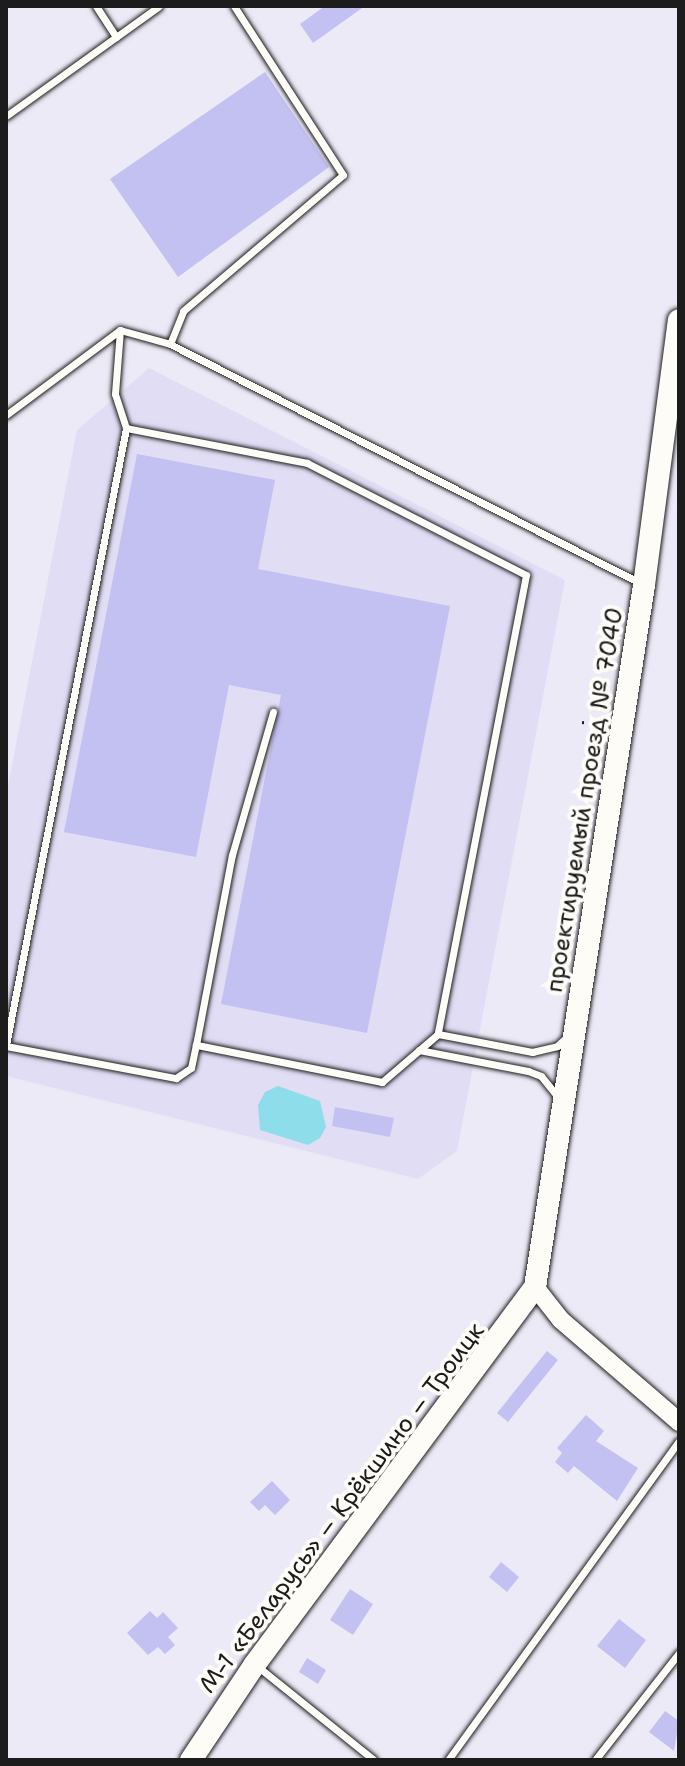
<!DOCTYPE html>
<html>
<head>
<meta charset="utf-8">
<style>
	body { margin:0 }
	#map { position:relative; width:685px; height:1766px; overflow:hidden; background:#eceaf6; font-family:"Shantell Sans",sans-serif }
	div>[style] { position:absolute }
	.built>* { inset:0; background:#e0ddf5 }
	.water>* { inset:0; background:#8dddea }
	.building>* { inset:0; background:#c3c0f2 }
	.path>* { height:3px; margin-top:-1.5px; transform-origin:0; background:repeating-linear-gradient(90deg,#1c1c1c 0 2px,transparent 0 8px) }
	.roads { filter:drop-shadow(0 0 2px #1c1c1c) drop-shadow(0 0 2px #1c1c1c) }
	.service>* { height:7px; margin:-3.5px; padding:0 3.5px; transform-origin:3.5px; border-radius:3.5px; background:#fdfcf7 }
	.tertiary>* { height:18px; margin:-9px; padding:0 9px; transform-origin:9px; border-radius:9px; background:#fdfcf7 }
	.secondary>* { height:22px; margin:-11px; padding:0 11px; transform-origin:11px; border-radius:11px; background:#fdfcf7 }
	span { translate:-50% -50%; white-space:nowrap; text-align:center; line-height:1.15; -webkit-text-stroke:8px #fdfcf7; paint-order:stroke }
	.street-label { font-size:24px; color:#1c1c1c }
	.frame { position:absolute; inset:0; border:8px solid #1c1c1c; pointer-events:none }
</style>
</head>
<body>
<div id="map">
	<div class="built">
		<div style="clip-path:polygon(149px 368px,565px 580px,457px 1151px,418px 1179px,6px 1076px,6px 796px,77px 430px)"></div>
	</div>
	<div class="water">
		<div style="clip-path:polygon(278px 1086px,320px 1101px,326px 1127px,320px 1138px,308px 1145px,260px 1130px,258px 1105px,265px 1092px)"></div>
	</div>
	<div class="building">
		<div style="clip-path:polygon(325px 6px,365px 6px,313px 43px,300px 24px)"></div>
		<div style="clip-path:polygon(265px 72px,329px 167px,178px 277px,110px 179px)"></div>
		<div style="clip-path:polygon(137px 454px,275px 480px,258px 569px,450px 606px,367px 1033px,221px 1004px,281px 695px,229px 685px,196px 857px,64px 832px)"></div>
		<div style="clip-path:polygon(335px 1107px,394px 1118px,390px 1137px,332px 1126px)"></div>
		<div style="clip-path:polygon(547px 1351px,558px 1360px,508px 1422px,497px 1413px)"></div>
		<div style="clip-path:polygon(586px 1415px,604px 1431px,596px 1441px,638px 1468px,617px 1501px,574px 1466px,568px 1473px,555px 1462px,562px 1453px,557px 1448px)"></div>
		<div style="clip-path:polygon(272px 1481px,290px 1500px,275px 1515px,265px 1505px,259px 1511px,250px 1502px)"></div>
		<div style="clip-path:polygon(501px 1562px,519px 1577px,507px 1592px,489px 1577px)"></div>
		<div style="clip-path:polygon(350px 1589px,373px 1604px,353px 1635px,330px 1620px)"></div>
		<div style="clip-path:polygon(150px 1611px,157px 1618px,163px 1612px,178px 1628px,168px 1637px,175px 1645px,165px 1654px,158px 1647px,148px 1655px,127px 1633px)"></div>
		<div style="clip-path:polygon(619px 1619px,646px 1640px,625px 1668px,597px 1646px)"></div>
		<div style="clip-path:polygon(307px 1658px,326px 1670px,318px 1684px,299px 1672px)"></div>
		<div style="clip-path:polygon(665px 1711px,679px 1721px,674px 1751px,649px 1732px)"></div>
	</div>
	<div class="path">
		<div style="left:582px;top:722px;width:23px;rotate:7deg"></div>
	</div>
	<div class="roads">
		<div class="service">
			<div style="left:96px;top:6px;width:37px;rotate:57deg"></div>
			<div style="left:6px;top:116px;width:188px;rotate:-35.7deg"></div>
			<div style="left:120px;top:330px;width:64px;rotate:94.5deg"></div>
			<div style="left:115px;top:394px;width:36px;rotate:72deg"></div>
			<div style="left:126px;top:428px;width:184px;rotate:10.9deg"></div>
			<div style="left:307px;top:463px;width:246px;rotate:27.1deg"></div>
			<div style="left:526px;top:575px;width:467px;rotate:100.9deg"></div>
			<div style="left:438px;top:1034px;width:74px;rotate:139.4deg"></div>
			<div style="left:382px;top:1082px;width:190px;rotate:-168.7deg"></div>
			<div style="left:196px;top:1045px;width:193px;rotate:-79.3deg"></div>
			<div style="left:232px;top:855px;width:149px;rotate:-74deg"></div>
			<div style="left:170px;top:344px;width:35px;rotate:-68deg"></div>
			<div style="left:183px;top:311px;width:210px;rotate:-40.4deg"></div>
			<div style="left:343px;top:175px;width:201px;rotate:-122.8deg"></div>
			<div style="left:6px;top:415px;width:142px;rotate:-36.7deg"></div>
			<div style="left:120px;top:330px;width:52px;rotate:15.6deg"></div>
			<div style="left:170px;top:344px;width:530px;rotate:26.95deg"></div>
			<div style="left:438px;top:1034px;width:96px;rotate:10.8deg"></div>
			<div style="left:532px;top:1052px;width:26px;rotate:-13deg"></div>
			<div style="left:557px;top:1046px;width:16px;rotate:-43deg"></div>
			<div style="left:6px;top:1045px;width:629px;rotate:-78.99deg"></div>
			<div style="left:6px;top:1046px;width:173px;rotate:10.7deg"></div>
			<div style="left:176px;top:1078px;width:18px;rotate:-34deg"></div>
			<div style="left:191px;top:1068px;width:24px;rotate:-78deg"></div>
			<div style="left:419px;top:1050px;width:111px;rotate:10.9deg"></div>
			<div style="left:528px;top:1071px;width:14px;rotate:21deg"></div>
			<div style="left:541px;top:1076px;width:28px;rotate:51deg"></div>
			<div style="left:257px;top:1666px;width:150px;rotate:38.8deg"></div>
			<div style="left:448px;top:1760px;width:394px;rotate:-54.1deg"></div>
			<div style="left:595px;top:1760px;width:136px;rotate:-51.9deg"></div>
		</div>
		<div class="tertiary">
			<div style="left:535px;top:1287px;width:42px;rotate:51.8deg"></div>
			<div style="left:561px;top:1320px;width:156px;rotate:40.8deg"></div>
		</div>
		<div class="secondary">
			<div style="left:191px;top:1760px;width:115px;rotate:-56.3deg"></div>
			<div style="left:255px;top:1664px;width:470px;rotate:-53.4deg"></div>
			<div style="left:535px;top:1287px;width:710px;rotate:-81.17deg"></div>
			<div style="left:644px;top:585px;width:267px;rotate:-82.5deg"></div>
		</div>
	</div>
	<div class="street-label">
		<span style="left:585px;top:800px;rotate:-81deg">проектируемый проезд № 7040</span>
		<span style="left:342px;top:1508px;rotate:-53deg">М-1 «Беларусь» – Крёкшино – Троицк</span>
	</div>
	<div class="frame"></div>
</div>
</body>
</html>
